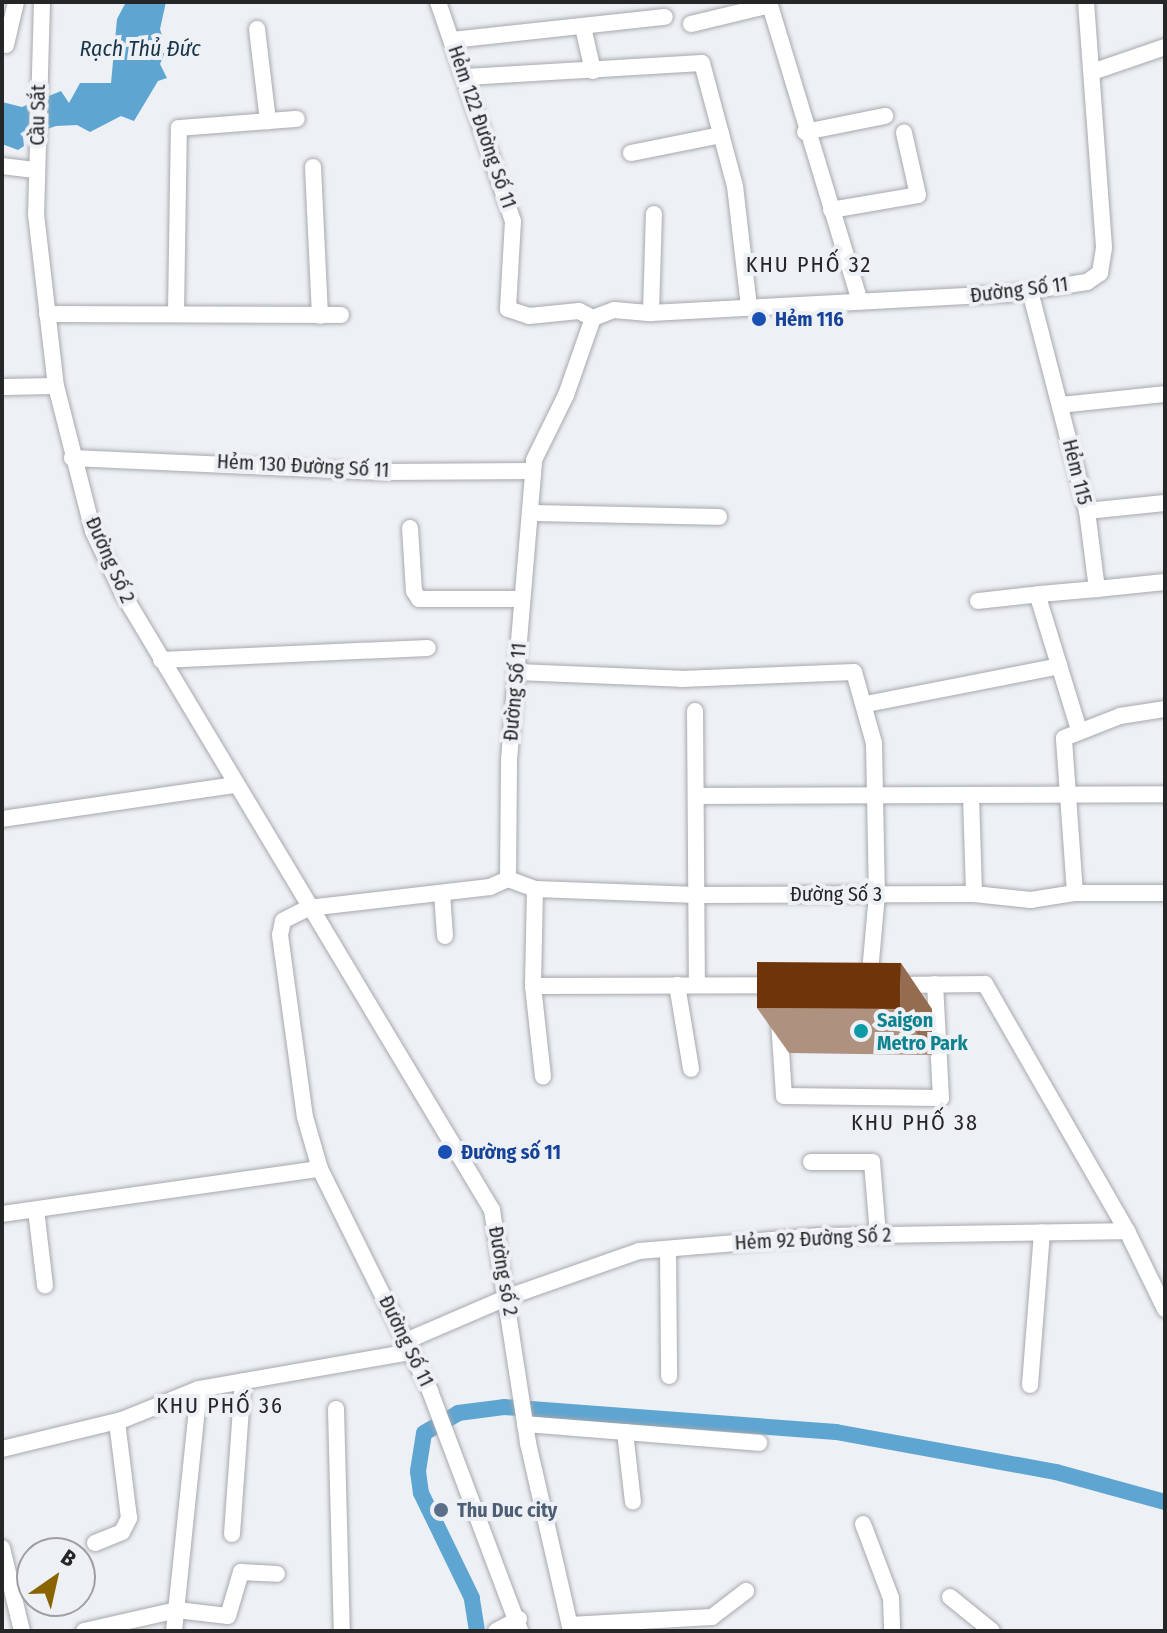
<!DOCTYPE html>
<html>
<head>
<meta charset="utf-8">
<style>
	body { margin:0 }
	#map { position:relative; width:1167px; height:1633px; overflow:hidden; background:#edf0f4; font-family:"Fira Sans Condensed",sans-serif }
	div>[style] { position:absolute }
	.water>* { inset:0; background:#5fa5d2 }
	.canal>* { height:16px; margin:-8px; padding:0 8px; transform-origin:8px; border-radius:8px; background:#5fa5d2 }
	.roads { filter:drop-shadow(0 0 2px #a7a9ad) drop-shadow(0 0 2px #a7a9ad) }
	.minor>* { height:16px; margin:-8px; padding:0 8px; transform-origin:8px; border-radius:8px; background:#fff }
	.wall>* { inset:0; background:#ae927f }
	.shaded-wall>* { inset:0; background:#946c50 }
	.building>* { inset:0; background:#6e340a }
	.dots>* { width:22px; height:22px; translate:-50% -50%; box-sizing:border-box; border:4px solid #edf0f4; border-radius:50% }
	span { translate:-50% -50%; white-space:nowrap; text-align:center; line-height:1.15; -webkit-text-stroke:8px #edf0f4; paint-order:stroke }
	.street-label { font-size:20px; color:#252627 }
	.transit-label { font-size:20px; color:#164399; font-weight:700 }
	.left { translate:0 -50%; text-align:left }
	.culture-label { font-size:20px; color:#0d838f; font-weight:700 }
	.service-label { font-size:20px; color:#4e5e75; font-weight:700 }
	.water-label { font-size:22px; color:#163549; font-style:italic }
	.neighbourhood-label { font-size:22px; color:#252627; letter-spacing:2px }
	.frame { position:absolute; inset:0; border:4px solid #252627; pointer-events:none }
	.north { position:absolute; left:16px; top:1537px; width:80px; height:80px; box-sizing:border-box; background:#edf0f4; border:2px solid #9d9fa2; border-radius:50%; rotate:34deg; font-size:22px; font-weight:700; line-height:32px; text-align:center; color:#252627 }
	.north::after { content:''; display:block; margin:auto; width:28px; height:36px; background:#896401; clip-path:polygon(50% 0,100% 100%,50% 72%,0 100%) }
</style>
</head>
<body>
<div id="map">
	<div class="water">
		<div style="clip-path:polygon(126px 2px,166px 2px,160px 29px,166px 50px,160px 64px,167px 78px,158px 81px,134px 121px,121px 116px,90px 132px,77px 125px,56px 126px,23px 137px,24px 146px,18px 150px,2px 144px,2px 102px,22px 107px,61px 91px,69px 103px,80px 83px,111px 83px,117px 19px)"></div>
	</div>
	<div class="canal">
		<div style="left:477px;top:1631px;width:33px;rotate:-99deg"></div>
		<div style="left:472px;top:1598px;width:117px;rotate:-115.9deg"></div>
		<div style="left:421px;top:1493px;width:22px;rotate:-98deg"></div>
		<div style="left:418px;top:1471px;width:38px;rotate:-81deg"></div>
		<div style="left:424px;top:1433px;width:39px;rotate:-30deg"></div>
		<div style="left:458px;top:1413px;width:46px;rotate:-7.4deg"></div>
		<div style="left:504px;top:1407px;width:333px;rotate:4.3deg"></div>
		<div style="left:836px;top:1432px;width:224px;rotate:10.3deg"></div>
		<div style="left:1056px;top:1472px;width:113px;rotate:15.4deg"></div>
	</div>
	<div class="roads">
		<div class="minor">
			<div style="left:42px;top:2px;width:212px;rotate:91.6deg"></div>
			<div style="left:36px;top:214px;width:173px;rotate:83.4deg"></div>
			<div style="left:56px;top:386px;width:150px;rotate:75.7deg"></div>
			<div style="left:93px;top:531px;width:70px;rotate:64.5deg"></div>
			<div style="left:123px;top:594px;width:718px;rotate:59.08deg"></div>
			<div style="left:492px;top:1210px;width:236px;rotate:81.2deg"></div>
			<div style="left:528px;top:1443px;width:193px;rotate:77.1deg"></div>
			<div style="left:438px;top:2px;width:231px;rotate:71.1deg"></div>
			<div style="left:513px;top:221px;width:88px;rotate:93.3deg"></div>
			<div style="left:508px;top:309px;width:22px;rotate:18deg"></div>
			<div style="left:529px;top:316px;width:50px;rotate:-5.7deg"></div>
			<div style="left:579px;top:311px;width:16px;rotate:27deg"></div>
			<div style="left:769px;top:2px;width:313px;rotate:73.1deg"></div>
			<div style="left:691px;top:24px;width:81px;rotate:-13.5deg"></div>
			<div style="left:583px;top:27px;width:45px;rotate:77.2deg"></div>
			<div style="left:257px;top:29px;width:93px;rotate:83.2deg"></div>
			<div style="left:452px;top:40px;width:214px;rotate:-6.2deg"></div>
			<div style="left:6px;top:45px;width:44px;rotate:-76.9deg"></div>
			<div style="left:1095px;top:71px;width:74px;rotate:-18.9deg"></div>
			<div style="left:466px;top:77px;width:236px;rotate:-3.4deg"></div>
			<div style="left:702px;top:63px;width:127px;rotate:75deg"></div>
			<div style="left:735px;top:186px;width:122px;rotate:83.4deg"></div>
			<div style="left:805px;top:132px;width:82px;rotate:-11.3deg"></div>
			<div style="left:631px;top:153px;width:92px;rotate:-11.3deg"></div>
			<div style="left:2px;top:166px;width:35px;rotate:7deg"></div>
			<div style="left:313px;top:167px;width:149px;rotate:87.3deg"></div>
			<div style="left:831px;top:210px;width:88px;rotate:-9.8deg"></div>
			<div style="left:918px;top:195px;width:64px;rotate:-102.7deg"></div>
			<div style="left:1030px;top:291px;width:227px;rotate:75.5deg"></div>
			<div style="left:1087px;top:511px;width:79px;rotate:82.7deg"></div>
			<div style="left:1097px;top:589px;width:68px;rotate:-5.9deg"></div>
			<div style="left:176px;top:312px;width:184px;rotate:-89.1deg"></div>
			<div style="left:179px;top:128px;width:118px;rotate:-4.4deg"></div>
			<div style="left:651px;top:313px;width:99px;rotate:-88.3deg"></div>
			<div style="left:47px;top:314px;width:294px;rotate:0.2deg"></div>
			<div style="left:2px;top:387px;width:54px;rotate:-1.1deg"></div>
			<div style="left:1060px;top:405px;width:106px;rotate:-6deg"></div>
			<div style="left:72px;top:458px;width:311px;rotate:2.6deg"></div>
			<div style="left:383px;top:472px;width:150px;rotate:-0.4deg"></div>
			<div style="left:1087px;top:511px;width:78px;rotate:-5.9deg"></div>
			<div style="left:530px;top:513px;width:189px;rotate:1.2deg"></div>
			<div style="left:410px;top:528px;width:63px;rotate:86.4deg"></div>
			<div style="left:414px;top:591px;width:9px;rotate:58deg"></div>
			<div style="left:419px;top:599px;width:103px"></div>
			<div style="left:978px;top:601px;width:62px;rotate:-6.4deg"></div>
			<div style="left:161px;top:660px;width:267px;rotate:-2.6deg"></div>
			<div style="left:517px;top:672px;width:164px;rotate:2.4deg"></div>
			<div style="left:681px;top:679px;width:173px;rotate:-2.3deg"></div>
			<div style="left:854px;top:672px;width:74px;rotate:74.3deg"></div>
			<div style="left:874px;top:743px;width:151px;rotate:88.9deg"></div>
			<div style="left:877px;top:894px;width:89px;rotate:95.1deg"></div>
			<div style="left:866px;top:704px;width:197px;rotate:-11.1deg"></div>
			<div style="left:695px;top:711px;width:274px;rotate:89.6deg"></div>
			<div style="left:1079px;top:730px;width:136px;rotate:-107.1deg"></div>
			<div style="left:1039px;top:600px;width:6px;rotate:-81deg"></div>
			<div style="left:1040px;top:594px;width:57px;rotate:-5deg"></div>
			<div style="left:696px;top:796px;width:469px;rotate:-0.2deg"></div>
			<div style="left:971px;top:797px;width:97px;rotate:88.2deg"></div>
			<div style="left:2px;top:819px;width:235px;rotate:-8.3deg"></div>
			<div style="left:508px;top:879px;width:119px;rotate:-89.5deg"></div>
			<div style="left:509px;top:760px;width:301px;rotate:-85.2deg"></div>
			<div style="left:534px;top:460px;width:72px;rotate:-63.8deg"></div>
			<div style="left:566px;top:395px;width:82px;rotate:-70.7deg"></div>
			<div style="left:593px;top:318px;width:22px;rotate:-21deg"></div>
			<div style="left:614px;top:310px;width:37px;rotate:5deg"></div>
			<div style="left:651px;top:313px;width:357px;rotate:-3.1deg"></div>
			<div style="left:1007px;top:294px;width:81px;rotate:-8.5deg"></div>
			<div style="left:1087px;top:282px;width:16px;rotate:-35deg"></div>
			<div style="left:1100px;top:273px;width:26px;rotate:-81deg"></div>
			<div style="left:1104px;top:247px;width:246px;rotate:-94.2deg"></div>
			<div style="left:508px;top:879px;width:20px;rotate:156deg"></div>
			<div style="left:490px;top:887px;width:183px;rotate:173.4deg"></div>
			<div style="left:308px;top:908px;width:28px;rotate:153deg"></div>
			<div style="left:283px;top:921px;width:14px;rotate:102deg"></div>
			<div style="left:280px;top:935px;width:184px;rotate:82.2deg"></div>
			<div style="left:305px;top:1117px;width:54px;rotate:73.9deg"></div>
			<div style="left:320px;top:1169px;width:248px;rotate:63.6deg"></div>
			<div style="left:430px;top:1391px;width:256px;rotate:69.4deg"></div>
			<div style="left:508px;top:879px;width:29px;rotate:20deg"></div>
			<div style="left:535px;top:889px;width:162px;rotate:2.1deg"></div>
			<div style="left:697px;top:895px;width:277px;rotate:-0.2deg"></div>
			<div style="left:974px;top:894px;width:57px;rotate:6deg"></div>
			<div style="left:1031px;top:900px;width:45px;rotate:-9deg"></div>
			<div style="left:1075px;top:893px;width:90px"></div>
			<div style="left:535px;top:889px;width:97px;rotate:91.2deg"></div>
			<div style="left:533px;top:986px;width:91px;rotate:83.7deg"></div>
			<div style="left:442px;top:893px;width:43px;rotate:86deg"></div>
			<div style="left:1075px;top:893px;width:155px;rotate:-94.1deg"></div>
			<div style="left:1064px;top:738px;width:60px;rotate:-21.4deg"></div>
			<div style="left:1120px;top:716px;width:46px;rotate:-8.8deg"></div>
			<div style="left:677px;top:985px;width:85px;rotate:80.5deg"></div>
			<div style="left:895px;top:985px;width:90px;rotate:-0.6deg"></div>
			<div style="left:985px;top:984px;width:285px;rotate:60.1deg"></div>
			<div style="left:1127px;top:1231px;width:87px;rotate:64deg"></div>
			<div style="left:533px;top:986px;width:246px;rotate:-0.2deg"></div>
			<div style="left:779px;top:1021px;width:75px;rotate:86.2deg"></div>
			<div style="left:784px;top:1096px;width:157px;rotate:0.7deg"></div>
			<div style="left:941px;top:1098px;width:114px;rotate:-93deg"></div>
			<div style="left:811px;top:1162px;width:61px"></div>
			<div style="left:872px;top:1162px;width:73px;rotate:85.3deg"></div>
			<div style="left:36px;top:1210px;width:76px;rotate:83.2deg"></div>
			<div style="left:2px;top:1214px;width:321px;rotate:-8.1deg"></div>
			<div style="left:668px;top:1249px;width:127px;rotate:89.5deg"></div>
			<div style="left:406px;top:1341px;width:111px;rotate:-23.3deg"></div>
			<div style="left:508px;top:1297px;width:139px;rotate:-19.3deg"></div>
			<div style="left:639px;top:1251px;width:182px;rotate:-4.7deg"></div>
			<div style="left:820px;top:1236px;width:307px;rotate:-0.9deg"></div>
			<div style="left:1030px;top:1385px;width:153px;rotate:-85.5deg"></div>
			<div style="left:336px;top:1409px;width:222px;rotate:88.5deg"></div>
			<div style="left:525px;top:1424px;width:235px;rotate:4.6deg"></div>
			<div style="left:625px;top:1432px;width:70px;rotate:83.5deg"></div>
			<div style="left:2px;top:1449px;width:123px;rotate:-13.6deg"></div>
			<div style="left:122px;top:1420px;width:83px;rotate:-21.9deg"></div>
			<div style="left:199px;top:1389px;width:216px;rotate:-9.9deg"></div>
			<div style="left:863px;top:1524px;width:79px;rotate:69.3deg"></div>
			<div style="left:891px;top:1598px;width:33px;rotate:88deg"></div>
			<div style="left:232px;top:1534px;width:153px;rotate:-85.9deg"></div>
			<div style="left:95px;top:1543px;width:29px;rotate:-22deg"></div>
			<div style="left:122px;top:1532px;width:16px;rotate:-63deg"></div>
			<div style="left:129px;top:1518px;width:97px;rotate:-97.1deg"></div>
			<div style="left:2px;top:1548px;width:85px;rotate:76.5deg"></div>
			<div style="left:950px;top:1597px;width:54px;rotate:39deg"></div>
			<div style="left:570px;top:1625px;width:142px;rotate:-3.2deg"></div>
			<div style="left:712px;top:1617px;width:43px;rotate:-37.4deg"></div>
			<div style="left:84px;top:1631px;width:95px;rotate:-12.7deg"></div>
			<div style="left:177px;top:1610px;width:51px;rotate:6.7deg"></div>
			<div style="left:228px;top:1616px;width:46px;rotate:-73.5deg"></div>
			<div style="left:241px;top:1572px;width:36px;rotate:3deg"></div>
			<div style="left:174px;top:1631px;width:243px;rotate:-84.1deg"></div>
			<div style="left:496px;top:1631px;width:26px;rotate:-28deg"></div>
		</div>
	</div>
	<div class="wall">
		<div style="clip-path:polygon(757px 1008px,932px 1009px,932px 1055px,789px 1053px)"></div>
	</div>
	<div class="shaded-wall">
		<div style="clip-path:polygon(901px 963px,932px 1009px,932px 1055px,900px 1009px)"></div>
	</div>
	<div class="building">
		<div style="clip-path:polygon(757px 962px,901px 963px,900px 1009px,757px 1008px)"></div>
	</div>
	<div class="dots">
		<div style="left:759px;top:319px;background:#1a4fb4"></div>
		<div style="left:861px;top:1031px;background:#0f9aa8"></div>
		<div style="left:445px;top:1152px;background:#1a4fb4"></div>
		<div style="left:441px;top:1510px;background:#5c6f8a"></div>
	</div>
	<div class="street-label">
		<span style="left:38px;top:115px;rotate:-89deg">Cầu Sắt</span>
		<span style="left:482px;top:127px;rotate:71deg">Hẻm 122 Đường Số 11</span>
		<span style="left:1019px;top:290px;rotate:-7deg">Đường Số 11</span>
		<span style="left:303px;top:466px;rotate:3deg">Hẻm 130 Đường Số 11</span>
		<span style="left:1077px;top:472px;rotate:76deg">Hẻm 115</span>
		<span style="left:110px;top:560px;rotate:66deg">Đường Số 2</span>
		<span style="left:515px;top:692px;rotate:-85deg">Đường Số 11</span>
		<span style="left:836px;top:894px">Đường Số 3</span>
		<span style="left:813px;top:1239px;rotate:-3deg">Hẻm 92 Đường Số 2</span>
		<span style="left:503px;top:1271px;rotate:80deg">Đường số 2</span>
		<span style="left:406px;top:1341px;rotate:64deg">Đường Số 11</span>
	</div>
	<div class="transit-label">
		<span class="left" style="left:775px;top:319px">Hẻm 116</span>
		<span class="left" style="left:461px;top:1152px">Đường số 11</span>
	</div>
	<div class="culture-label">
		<span class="left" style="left:877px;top:1032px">Saigon<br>Metro Park</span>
	</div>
	<div class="service-label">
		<span class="left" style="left:457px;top:1510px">Thu Duc city</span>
	</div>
	<div class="water-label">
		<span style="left:140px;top:49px">Rạch Thủ Đức</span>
	</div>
	<div class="neighbourhood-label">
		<span style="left:809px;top:265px">KHU PHỐ 32</span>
		<span style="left:915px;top:1123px">KHU PHỐ 38</span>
		<span style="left:220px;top:1406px">KHU PHỐ 36</span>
	</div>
	<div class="frame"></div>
	<div class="north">B</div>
</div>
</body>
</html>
